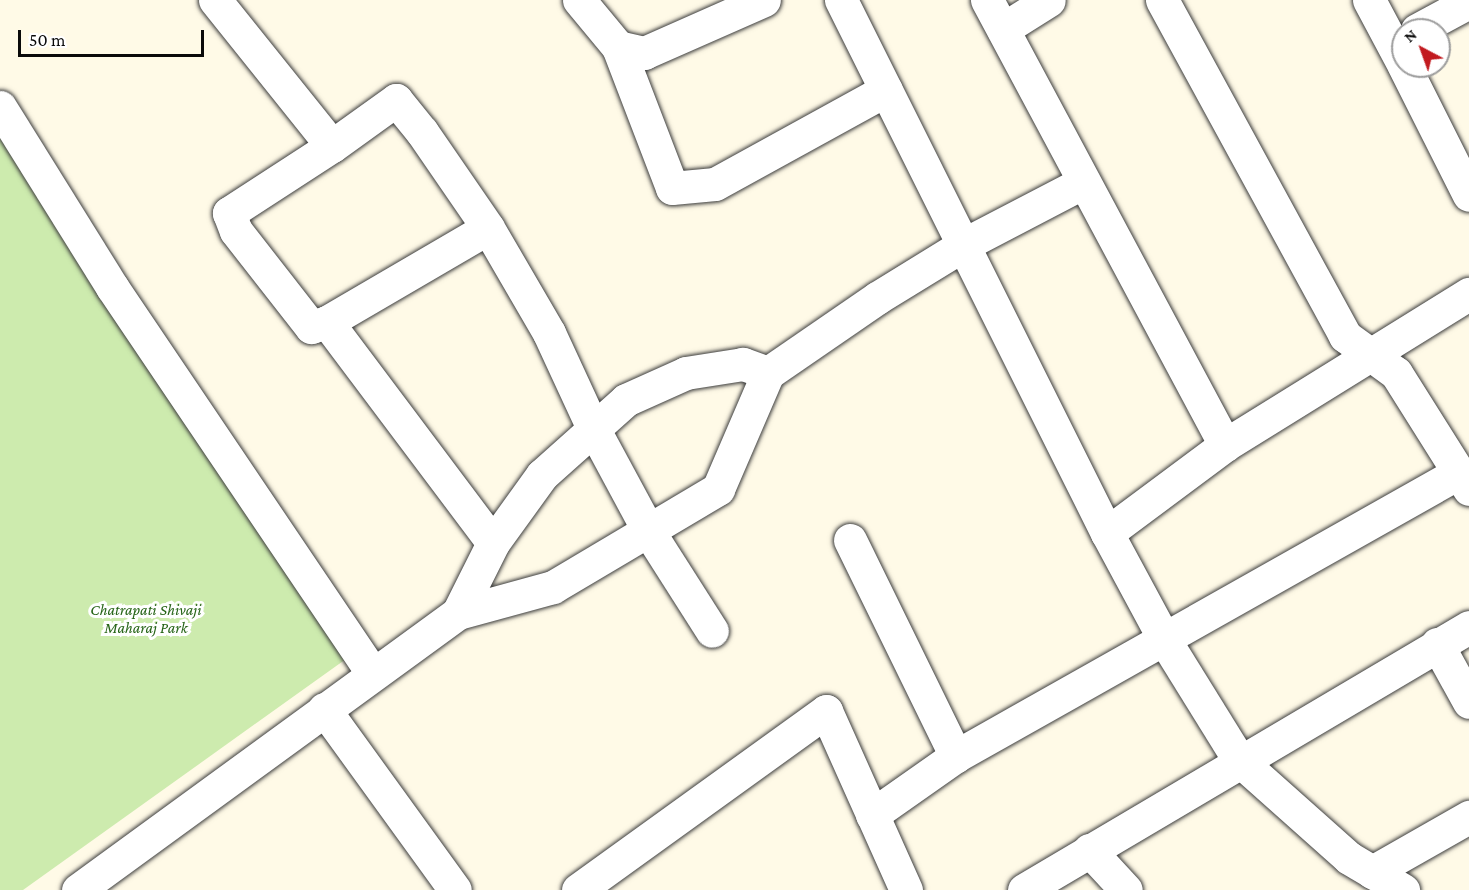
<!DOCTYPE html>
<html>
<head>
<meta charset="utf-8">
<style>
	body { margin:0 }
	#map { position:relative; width:1469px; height:890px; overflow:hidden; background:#fffae7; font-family:"Crimson Pro",serif }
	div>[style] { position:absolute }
	.green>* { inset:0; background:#cdebae }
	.roads { filter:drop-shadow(0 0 2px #3d3d3d) drop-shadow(0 0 2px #3d3d3d) }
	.minor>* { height:33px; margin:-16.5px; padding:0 16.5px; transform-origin:16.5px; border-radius:16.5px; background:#fff }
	span { translate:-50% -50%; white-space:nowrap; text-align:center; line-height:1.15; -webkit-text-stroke:6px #fff; paint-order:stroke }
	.park-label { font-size:16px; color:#266417; font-style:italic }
	.north { position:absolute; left:1391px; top:18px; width:60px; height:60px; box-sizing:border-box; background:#fff; border:2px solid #9d9d9d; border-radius:50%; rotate:319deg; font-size:16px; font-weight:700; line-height:24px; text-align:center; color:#0a0a0a }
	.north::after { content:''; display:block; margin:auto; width:21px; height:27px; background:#c21a1f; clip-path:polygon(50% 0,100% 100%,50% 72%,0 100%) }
	.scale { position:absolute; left:18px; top:30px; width:186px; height:27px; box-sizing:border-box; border:3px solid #0a0a0a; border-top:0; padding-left:8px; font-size:18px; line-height:21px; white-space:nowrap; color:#0a0a0a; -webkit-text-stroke:4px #fff; paint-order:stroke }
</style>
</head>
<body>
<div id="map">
	<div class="green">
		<div style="clip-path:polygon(0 129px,346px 659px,23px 890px,0 890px)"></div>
	</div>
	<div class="roads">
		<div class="minor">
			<div style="left:215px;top:0;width:187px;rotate:51.3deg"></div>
			<div style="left:332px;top:146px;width:79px;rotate:-35.7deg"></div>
			<div style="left:396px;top:100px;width:41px;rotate:50.9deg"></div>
			<div style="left:422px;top:132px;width:116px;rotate:55.5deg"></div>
			<div style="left:488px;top:228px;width:121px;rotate:59.8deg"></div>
			<div style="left:549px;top:333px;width:102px;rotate:65.2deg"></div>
			<div style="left:592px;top:426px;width:120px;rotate:61.7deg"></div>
			<div style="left:649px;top:532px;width:117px;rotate:57.5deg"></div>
			<div style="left:579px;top:0;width:61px;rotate:50.3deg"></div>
			<div style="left:618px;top:47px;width:27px;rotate:13deg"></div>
			<div style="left:644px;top:53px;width:131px;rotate:-23.8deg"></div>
			<div style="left:841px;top:0;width:596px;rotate:63.48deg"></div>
			<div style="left:1107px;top:533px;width:120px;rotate:61.7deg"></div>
			<div style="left:1164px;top:639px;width:142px;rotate:58.2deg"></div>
			<div style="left:1239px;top:760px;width:147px;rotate:41.7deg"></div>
			<div style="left:1349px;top:858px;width:63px;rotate:30.7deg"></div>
			<div style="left:987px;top:0;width:505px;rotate:61.86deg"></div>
			<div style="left:1162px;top:0;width:383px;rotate:61.4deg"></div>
			<div style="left:1345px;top:336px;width:63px;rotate:36deg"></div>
			<div style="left:1396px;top:373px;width:137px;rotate:57.8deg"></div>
			<div style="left:1369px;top:0;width:72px;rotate:62deg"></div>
			<div style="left:1003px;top:29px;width:54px;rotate:-32.2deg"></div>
			<div style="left:1417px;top:30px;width:59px;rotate:-28.3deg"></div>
			<div style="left:618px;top:47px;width:151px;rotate:69deg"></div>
			<div style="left:672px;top:188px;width:43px;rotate:-5.3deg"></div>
			<div style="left:715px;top:184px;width:195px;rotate:-28.8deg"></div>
			<div style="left:1404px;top:66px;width:144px;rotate:63.3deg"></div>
			<div style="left:0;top:107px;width:212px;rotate:58.1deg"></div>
			<div style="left:112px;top:287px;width:465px;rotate:56deg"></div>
			<div style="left:332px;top:146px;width:123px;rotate:147deg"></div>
			<div style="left:229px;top:213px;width:19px;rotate:69deg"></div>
			<div style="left:236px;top:231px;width:122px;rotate:52deg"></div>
			<div style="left:311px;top:327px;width:17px;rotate:-17deg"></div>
			<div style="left:327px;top:322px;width:186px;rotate:-30.3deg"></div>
			<div style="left:327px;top:322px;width:276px;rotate:53.1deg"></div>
			<div style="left:768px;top:373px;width:132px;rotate:-34.5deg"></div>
			<div style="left:877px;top:298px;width:101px;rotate:-31.6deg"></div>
			<div style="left:963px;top:245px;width:136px;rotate:-27.5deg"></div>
			<div style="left:1107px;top:533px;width:147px;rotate:-36.7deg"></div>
			<div style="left:1225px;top:445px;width:287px;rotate:-31.8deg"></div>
			<div style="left:850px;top:540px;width:241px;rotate:63.9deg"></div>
			<div style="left:1437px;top:644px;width:66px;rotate:61.1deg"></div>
			<div style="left:324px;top:709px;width:223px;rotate:54.1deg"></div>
			<div style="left:872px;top:815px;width:103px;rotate:-35.1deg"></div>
			<div style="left:956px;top:756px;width:576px;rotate:-29.41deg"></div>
			<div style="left:1089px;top:850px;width:54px;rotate:47.2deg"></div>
			<div style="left:1372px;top:872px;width:112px;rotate:-29.6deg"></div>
			<div style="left:78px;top:890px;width:470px;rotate:-36.1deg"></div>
			<div style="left:458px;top:613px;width:98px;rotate:-15.3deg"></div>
			<div style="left:553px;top:587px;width:192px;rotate:-30.7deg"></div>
			<div style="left:718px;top:489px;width:126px;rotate:-66.7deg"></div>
			<div style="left:768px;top:373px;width:27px;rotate:-160deg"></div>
			<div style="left:743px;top:364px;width:58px;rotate:171deg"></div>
			<div style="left:686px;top:373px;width:66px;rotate:155.8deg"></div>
			<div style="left:626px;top:400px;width:113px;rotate:138.2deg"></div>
			<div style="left:542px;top:475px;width:84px;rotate:125.8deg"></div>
			<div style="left:493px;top:543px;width:78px;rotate:116.6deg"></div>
			<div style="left:578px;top:890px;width:306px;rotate:-35.8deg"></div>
			<div style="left:826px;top:711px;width:196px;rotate:65.9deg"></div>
			<div style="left:1024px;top:890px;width:517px;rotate:-30.58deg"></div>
		</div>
	</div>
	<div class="park-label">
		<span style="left:146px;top:619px">Chatrapati Shivaji<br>Maharaj Park</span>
	</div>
	<div class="north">N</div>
	<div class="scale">50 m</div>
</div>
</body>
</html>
